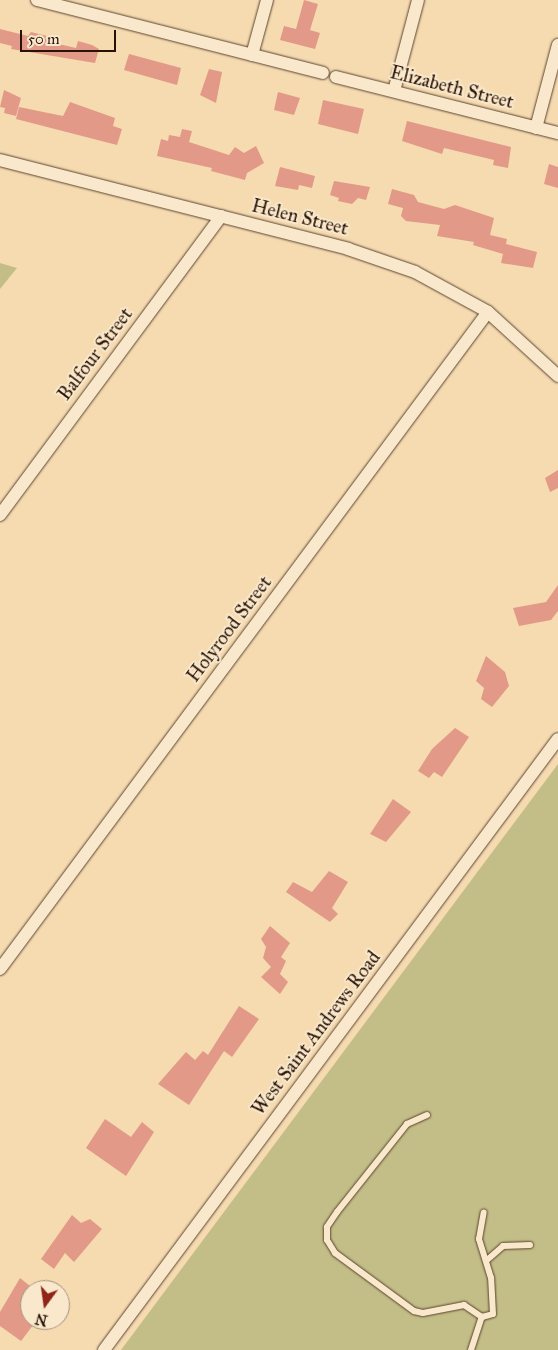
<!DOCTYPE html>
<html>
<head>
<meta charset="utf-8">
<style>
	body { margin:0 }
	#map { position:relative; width:558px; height:1350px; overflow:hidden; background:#f6dbb1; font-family:"IM FELL Great Primer",serif }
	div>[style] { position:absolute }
	.green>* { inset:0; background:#c3be87 }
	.building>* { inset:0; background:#e29988 }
	.roads { filter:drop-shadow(0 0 1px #5c4430) drop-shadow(0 0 1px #5c4430) }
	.lane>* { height:6px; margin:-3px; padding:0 3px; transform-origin:3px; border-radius:3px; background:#f9e8cc }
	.street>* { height:12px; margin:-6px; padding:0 6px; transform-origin:6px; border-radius:6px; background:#f9e8cc }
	span { translate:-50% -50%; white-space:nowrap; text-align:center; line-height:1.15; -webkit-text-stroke:4px #f9e8cc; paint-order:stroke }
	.street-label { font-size:19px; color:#291205 }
	.north { position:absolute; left:20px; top:1280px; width:50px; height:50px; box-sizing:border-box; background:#f9e8cc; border:1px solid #a6927c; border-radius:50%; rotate:194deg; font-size:14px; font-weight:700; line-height:20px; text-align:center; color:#291205 }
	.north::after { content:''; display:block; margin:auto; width:18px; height:22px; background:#8f2418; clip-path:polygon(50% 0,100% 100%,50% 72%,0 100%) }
	.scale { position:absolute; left:20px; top:30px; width:96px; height:22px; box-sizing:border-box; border:2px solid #291205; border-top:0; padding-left:6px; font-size:15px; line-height:18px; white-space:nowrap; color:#291205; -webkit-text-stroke:4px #f9e8cc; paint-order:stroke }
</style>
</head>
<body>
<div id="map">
	<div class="green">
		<div style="clip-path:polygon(0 263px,17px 268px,0 289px)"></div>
		<div style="clip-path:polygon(558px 764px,558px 1350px,121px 1350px)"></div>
	</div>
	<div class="building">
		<div style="clip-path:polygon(304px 0,318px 4px,310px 30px,320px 33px,315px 49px,280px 40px,284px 26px,296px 29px)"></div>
		<div style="clip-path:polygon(0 29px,28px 36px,31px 32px,51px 37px,50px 42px,76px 48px,78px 41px,92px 45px,99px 49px,95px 63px,11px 49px,12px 46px,0 43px)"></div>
		<div style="clip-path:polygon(129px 54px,181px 68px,177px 85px,124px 70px)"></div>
		<div style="clip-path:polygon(209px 69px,222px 72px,216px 103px,200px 95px)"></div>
		<div style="clip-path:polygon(4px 90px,21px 98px,16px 116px,4px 113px,5px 108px,0 107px)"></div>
		<div style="clip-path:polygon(278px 92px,300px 98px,294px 115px,274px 110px)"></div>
		<div style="clip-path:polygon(323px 100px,364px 109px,358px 134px,318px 124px)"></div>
		<div style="clip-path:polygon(70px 102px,115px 118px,113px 126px,122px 129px,117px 145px,16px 119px,19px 107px,63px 116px)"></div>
		<div style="clip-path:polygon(407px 121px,511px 147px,508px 168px,493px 165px,494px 160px,444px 148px,442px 154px,402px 141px)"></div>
		<div style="clip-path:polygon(182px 129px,192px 131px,189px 142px,229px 155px,235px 147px,244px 153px,256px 146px,264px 163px,247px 173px,245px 180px,211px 171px,212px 168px,157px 156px,161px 139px,168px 141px,169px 135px,180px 137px)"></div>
		<div style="clip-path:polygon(549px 164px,558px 167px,558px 188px,544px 184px)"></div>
		<div style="clip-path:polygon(280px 167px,315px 176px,312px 188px,299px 185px,298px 190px,275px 186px)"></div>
		<div style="clip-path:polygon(334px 181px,370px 187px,366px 200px,358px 198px,352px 204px,338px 201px,339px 198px,330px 195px)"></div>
		<div style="clip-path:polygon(392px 189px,414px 195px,418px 202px,444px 209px,455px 205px,494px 218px,490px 235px,507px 239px,506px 244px,537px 252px,533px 268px,501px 263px,503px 254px,473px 245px,474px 242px,437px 236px,440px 225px,406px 221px,401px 216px,403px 208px,388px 204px)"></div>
		<div style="clip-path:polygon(558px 470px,558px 488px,550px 492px,545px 478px)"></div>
		<div style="clip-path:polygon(558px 585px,558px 611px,551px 620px,519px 626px,513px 608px,546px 602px)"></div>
		<div style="clip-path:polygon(486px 656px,505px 672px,509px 686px,492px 707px,481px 699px,484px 688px,476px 681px)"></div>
		<div style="clip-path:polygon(455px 728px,469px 737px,442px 777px,434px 772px,429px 778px,418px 771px,432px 749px)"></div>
		<div style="clip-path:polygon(393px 799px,411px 812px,386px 842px,370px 834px)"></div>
		<div style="clip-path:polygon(329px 871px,348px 882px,332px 908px,338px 914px,330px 922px,286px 892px,293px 882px,312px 892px)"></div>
		<div style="clip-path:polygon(270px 926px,290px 943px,281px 957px,286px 961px,280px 974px,288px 982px,280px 994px,261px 977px,271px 967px,263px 958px,266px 947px,261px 939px)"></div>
		<div style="clip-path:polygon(239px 1006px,259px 1019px,232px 1057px,224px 1051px,189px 1105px,158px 1084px,186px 1052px,195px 1060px,203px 1051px,208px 1055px)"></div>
		<div style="clip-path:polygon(105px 1119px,131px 1137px,142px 1122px,154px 1132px,126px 1176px,86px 1148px)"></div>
		<div style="clip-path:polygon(72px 1215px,81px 1223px,90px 1219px,102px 1229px,74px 1262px,65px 1253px,54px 1269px,41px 1259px)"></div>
		<div style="clip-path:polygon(20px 1278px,30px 1286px,30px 1320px,37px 1320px,21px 1341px,0 1326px,0 1312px)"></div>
	</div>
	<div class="roads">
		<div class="lane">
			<div style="left:427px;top:1115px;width:22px;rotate:156deg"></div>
			<div style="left:407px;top:1124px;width:112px;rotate:128.5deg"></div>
			<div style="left:337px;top:1212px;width:18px;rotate:124deg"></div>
			<div style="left:327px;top:1227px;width:13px;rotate:90deg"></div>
			<div style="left:327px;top:1240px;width:15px;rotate:58deg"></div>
			<div style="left:335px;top:1253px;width:98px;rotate:36.3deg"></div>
			<div style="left:414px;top:1311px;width:9px;rotate:13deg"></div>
			<div style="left:423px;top:1313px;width:42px;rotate:-11deg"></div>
			<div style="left:464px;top:1305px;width:22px;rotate:34deg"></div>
			<div style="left:487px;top:1260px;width:21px;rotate:-41deg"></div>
			<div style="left:503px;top:1246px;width:27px;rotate:-2deg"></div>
			<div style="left:471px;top:1350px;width:35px;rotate:-72deg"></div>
			<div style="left:482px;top:1317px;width:11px;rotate:-15deg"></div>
			<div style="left:493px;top:1314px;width:36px;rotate:-93deg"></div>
			<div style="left:491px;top:1278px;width:41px;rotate:-107.1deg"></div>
			<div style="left:479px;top:1239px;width:27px;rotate:-80deg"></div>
		</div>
		<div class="street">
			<div style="left:37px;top:0;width:295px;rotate:14.3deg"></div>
			<div style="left:252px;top:55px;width:57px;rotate:-74.7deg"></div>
			<div style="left:336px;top:77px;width:229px;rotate:14.2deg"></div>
			<div style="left:394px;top:91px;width:94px;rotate:-75.2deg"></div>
			<div style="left:536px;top:128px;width:86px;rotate:-75.2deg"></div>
			<div style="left:0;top:160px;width:359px;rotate:14.3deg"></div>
			<div style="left:348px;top:249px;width:71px;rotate:18.9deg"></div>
			<div style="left:415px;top:272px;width:83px;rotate:28.7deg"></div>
			<div style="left:488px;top:312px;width:95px;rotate:42.4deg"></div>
			<div style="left:0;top:515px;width:372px;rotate:-53.5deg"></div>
			<div style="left:0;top:969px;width:818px;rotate:-53.4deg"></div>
			<div style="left:104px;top:1350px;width:761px;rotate:-53.39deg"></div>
		</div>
	</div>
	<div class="street-label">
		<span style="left:452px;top:87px;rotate:14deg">Elizabeth Street</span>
		<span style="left:300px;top:217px;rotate:14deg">Helen Street</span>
		<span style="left:95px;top:354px;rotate:-53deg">Balfour Street</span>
		<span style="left:229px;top:629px;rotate:-53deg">Holyrood Street</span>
		<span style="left:316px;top:1033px;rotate:-53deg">West Saint Andrews Road</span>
	</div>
	<div class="north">N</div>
	<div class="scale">50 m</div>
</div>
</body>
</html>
